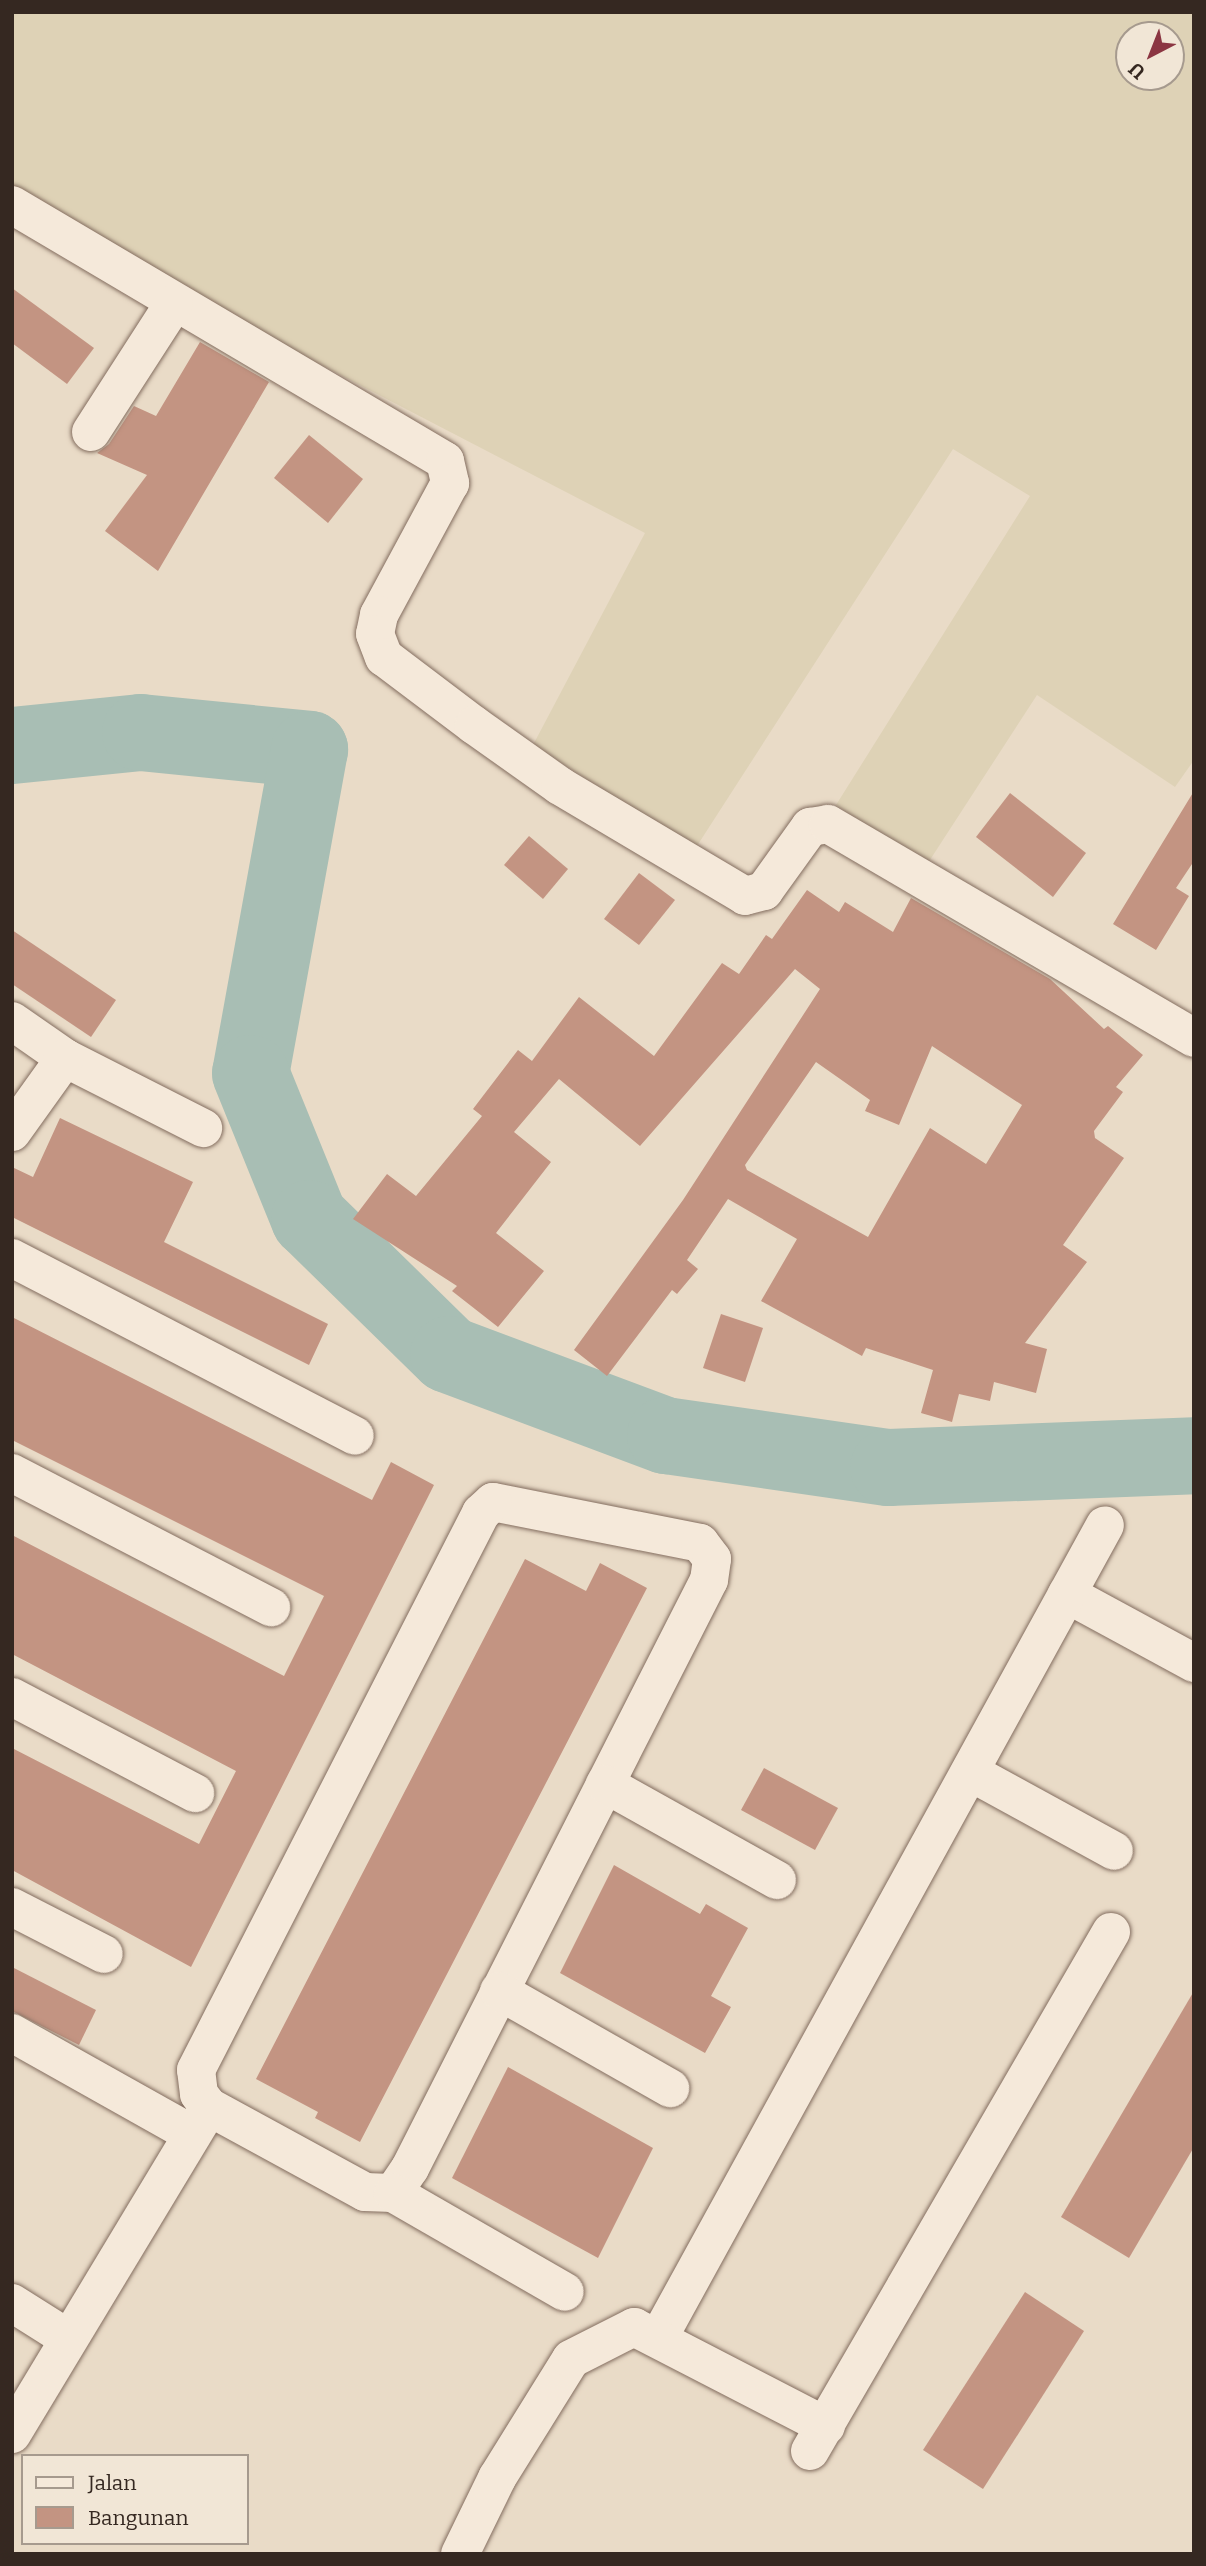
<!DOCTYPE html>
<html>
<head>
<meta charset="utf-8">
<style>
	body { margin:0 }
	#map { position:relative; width:1206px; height:2566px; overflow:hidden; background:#e9dbc7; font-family:Bitter,serif }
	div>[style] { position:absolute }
	.farmland>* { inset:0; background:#ded2b6 }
	.river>* { height:77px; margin:-38.5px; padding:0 38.5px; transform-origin:38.5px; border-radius:38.5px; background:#a8beb4 }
	.building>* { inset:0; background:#c39482 }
	.roads { filter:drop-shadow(0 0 2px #836d5f) drop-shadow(0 0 2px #836d5f) }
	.minor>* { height:38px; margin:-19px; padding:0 19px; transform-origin:19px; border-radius:19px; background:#f5e9da }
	span { translate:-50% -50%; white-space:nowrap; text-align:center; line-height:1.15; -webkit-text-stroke:6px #f1e6d6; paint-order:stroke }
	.frame { position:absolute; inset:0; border:14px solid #352821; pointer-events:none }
	.legend { position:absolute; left:21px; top:2454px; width:228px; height:91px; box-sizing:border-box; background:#f1e6d6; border:2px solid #a69a8e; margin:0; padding:9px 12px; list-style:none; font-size:21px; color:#352821 }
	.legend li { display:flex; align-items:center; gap:14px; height:35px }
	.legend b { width:35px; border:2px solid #a69a8e }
	.north { position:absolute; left:1115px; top:21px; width:70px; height:70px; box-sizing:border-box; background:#f1e6d6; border:2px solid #a69a8e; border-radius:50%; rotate:222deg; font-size:19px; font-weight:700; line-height:28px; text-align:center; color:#352821 }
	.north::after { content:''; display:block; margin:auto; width:24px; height:32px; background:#8b3642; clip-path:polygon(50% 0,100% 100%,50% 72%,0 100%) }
</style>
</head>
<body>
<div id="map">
	<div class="farmland">
		<div style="clip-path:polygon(evenodd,12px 12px,1194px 12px,1194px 760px,1175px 787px,1037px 695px,926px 866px,836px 805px,1030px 496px,953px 449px,695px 849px,533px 745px,645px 533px,298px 353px,12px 188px,12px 12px,1129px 35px,1171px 35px,1171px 77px,1129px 77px,1129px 35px)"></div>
	</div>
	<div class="river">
		<div style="left:12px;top:745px;width:129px;rotate:-5.8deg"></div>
		<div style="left:140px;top:732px;width:170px;rotate:5.7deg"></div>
		<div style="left:309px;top:749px;width:329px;rotate:100.3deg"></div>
		<div style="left:250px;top:1073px;width:157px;rotate:67.9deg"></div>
		<div style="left:309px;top:1218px;width:194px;rotate:44.4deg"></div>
		<div style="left:448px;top:1354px;width:232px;rotate:20.5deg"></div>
		<div style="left:665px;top:1435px;width:225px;rotate:8.2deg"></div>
		<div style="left:888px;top:1467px;width:306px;rotate:-2.2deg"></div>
	</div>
	<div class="building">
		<div style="clip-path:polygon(12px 288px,94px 348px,67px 384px,12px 343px)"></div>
		<div style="clip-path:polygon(200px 342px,269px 382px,158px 571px,105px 531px,147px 475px,97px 453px,109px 444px,134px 406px,156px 416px)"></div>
		<div style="clip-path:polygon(309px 435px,363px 479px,328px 523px,274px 478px)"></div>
		<div style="clip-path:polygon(1194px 791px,1194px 861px,1176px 888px,1189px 896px,1156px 950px,1113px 924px)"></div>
		<div style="clip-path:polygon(1010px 793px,1086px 853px,1053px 897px,976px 837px)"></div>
		<div style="clip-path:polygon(529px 836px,568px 869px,543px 899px,504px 865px)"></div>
		<div style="clip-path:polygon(639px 873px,675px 900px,639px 945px,604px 919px)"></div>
		<div style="clip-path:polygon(evenodd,807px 890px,839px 912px,845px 902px,893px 932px,911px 898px,1050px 979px,1104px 1029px,1108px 1026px,1143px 1055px,1116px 1087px,1123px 1092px,1094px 1131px,1095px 1138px,1124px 1158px,1063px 1245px,1087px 1262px,1025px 1343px,1047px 1349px,1036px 1393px,994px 1382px,990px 1401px,959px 1394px,952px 1422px,921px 1413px,933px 1370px,866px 1348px,862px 1356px,761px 1301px,797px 1239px,728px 1199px,687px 1260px,698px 1269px,677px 1294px,672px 1290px,607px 1376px,574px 1350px,683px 1200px,820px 989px,795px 969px,640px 1146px,559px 1079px,514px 1132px,551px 1162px,496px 1233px,544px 1271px,498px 1327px,452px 1291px,457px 1286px,353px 1219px,387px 1174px,416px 1196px,482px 1116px,473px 1109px,518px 1050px,532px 1061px,579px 997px,654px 1056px,722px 963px,739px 974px,766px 935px,772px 939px,807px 890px,932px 1046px,1022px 1105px,986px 1164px,930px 1128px,868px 1237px,747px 1170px,745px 1165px,816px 1062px,870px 1100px,865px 1111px,899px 1125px,932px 1046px)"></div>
		<div style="clip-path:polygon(12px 930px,116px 1000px,91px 1037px,12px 984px)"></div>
		<div style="clip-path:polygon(60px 1118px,193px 1182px,164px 1242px,328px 1324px,309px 1365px,12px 1217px,12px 1167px,33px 1177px)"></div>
		<div style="clip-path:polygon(721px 1314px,763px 1328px,745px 1382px,703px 1368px)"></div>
		<div style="clip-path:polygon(12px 1317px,372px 1500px,391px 1462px,434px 1485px,191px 1967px,12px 1870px,12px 1748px,199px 1844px,236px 1771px,12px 1654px,12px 1535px,284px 1676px,324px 1596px,12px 1440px)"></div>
		<div style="clip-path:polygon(525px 1559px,586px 1591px,600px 1563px,647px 1588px,360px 2142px,315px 2118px,318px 2112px,256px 2079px)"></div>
		<div style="clip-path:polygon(764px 1768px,838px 1808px,815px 1850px,741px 1810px)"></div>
		<div style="clip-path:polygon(614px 1865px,700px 1914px,706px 1904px,748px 1928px,711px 1996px,731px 2007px,705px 2053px,560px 1973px)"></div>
		<div style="clip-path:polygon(12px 1967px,96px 2010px,79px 2045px,12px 2011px)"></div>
		<div style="clip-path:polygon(1194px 1991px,1194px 2147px,1129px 2258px,1061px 2217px)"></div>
		<div style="clip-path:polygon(508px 2067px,653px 2148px,598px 2258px,452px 2178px)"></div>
		<div style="clip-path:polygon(1025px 2292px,1084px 2331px,983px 2489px,923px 2450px)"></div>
	</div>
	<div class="roads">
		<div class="minor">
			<div style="left:12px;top:205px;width:503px;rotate:30.59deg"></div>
			<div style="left:445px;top:461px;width:23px;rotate:77deg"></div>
			<div style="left:450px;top:483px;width:150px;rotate:118.3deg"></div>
			<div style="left:379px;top:615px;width:19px;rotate:102deg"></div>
			<div style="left:375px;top:634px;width:25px;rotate:69deg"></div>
			<div style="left:384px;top:657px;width:113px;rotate:37.1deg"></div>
			<div style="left:474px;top:725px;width:105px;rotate:35.3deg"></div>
			<div style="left:560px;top:786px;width:215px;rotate:30.7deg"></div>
			<div style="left:745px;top:896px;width:20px;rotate:-15deg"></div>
			<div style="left:764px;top:891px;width:79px;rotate:-54.3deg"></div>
			<div style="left:810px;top:827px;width:18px;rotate:-9deg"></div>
			<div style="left:828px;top:824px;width:424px;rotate:30.3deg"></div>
			<div style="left:91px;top:432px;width:153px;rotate:-57.2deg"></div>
			<div style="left:12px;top:1021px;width:65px;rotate:34.9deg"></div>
			<div style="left:65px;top:1058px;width:155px;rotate:26.9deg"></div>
			<div style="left:12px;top:1132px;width:91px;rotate:-54.4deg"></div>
			<div style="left:12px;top:1258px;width:386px;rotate:27.4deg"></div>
			<div style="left:12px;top:1473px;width:292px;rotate:27.4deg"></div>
			<div style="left:493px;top:1502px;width:211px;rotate:11.2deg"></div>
			<div style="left:700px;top:1543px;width:20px;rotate:53deg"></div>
			<div style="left:712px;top:1559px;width:21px;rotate:98deg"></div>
			<div style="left:709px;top:1580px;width:660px;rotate:116.95deg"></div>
			<div style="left:410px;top:2168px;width:30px;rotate:124deg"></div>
			<div style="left:393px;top:2193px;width:28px;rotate:-178deg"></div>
			<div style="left:365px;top:2192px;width:178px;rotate:-151.4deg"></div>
			<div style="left:209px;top:2107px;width:16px;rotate:-128deg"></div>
			<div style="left:199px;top:2094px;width:24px;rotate:-97deg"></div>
			<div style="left:196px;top:2070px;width:626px;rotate:-62.9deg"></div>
			<div style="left:481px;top:1513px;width:16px;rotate:-43deg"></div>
			<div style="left:1067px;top:1594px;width:145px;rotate:28.5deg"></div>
			<div style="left:12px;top:1697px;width:207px;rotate:27.7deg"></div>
			<div style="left:970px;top:1772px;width:164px;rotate:28.7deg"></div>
			<div style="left:605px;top:1784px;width:197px;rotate:29.2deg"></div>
			<div style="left:12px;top:1907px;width:103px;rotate:27.1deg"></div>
			<div style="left:499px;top:1991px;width:197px;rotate:29.6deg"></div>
			<div style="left:12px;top:2033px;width:206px;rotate:29.3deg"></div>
			<div style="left:393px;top:2193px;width:198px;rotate:29.9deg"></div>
			<div style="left:12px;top:2303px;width:67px;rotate:32.3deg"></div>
			<div style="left:659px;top:2337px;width:926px;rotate:-61.22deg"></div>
			<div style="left:12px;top:2434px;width:382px;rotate:-58.9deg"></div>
			<div style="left:810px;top:2451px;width:600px;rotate:-59.89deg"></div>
			<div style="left:460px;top:2554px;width:85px;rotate:-64deg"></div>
			<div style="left:497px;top:2478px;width:140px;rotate:-58.1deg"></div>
			<div style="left:571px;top:2359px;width:71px;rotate:-26.9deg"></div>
			<div style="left:634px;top:2327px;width:216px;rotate:27.3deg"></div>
		</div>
	</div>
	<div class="frame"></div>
	<ul class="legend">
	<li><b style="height:9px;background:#f5e9da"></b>Jalan</li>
	<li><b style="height:19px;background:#c39482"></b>Bangunan</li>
	</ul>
	<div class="north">U</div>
</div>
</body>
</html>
